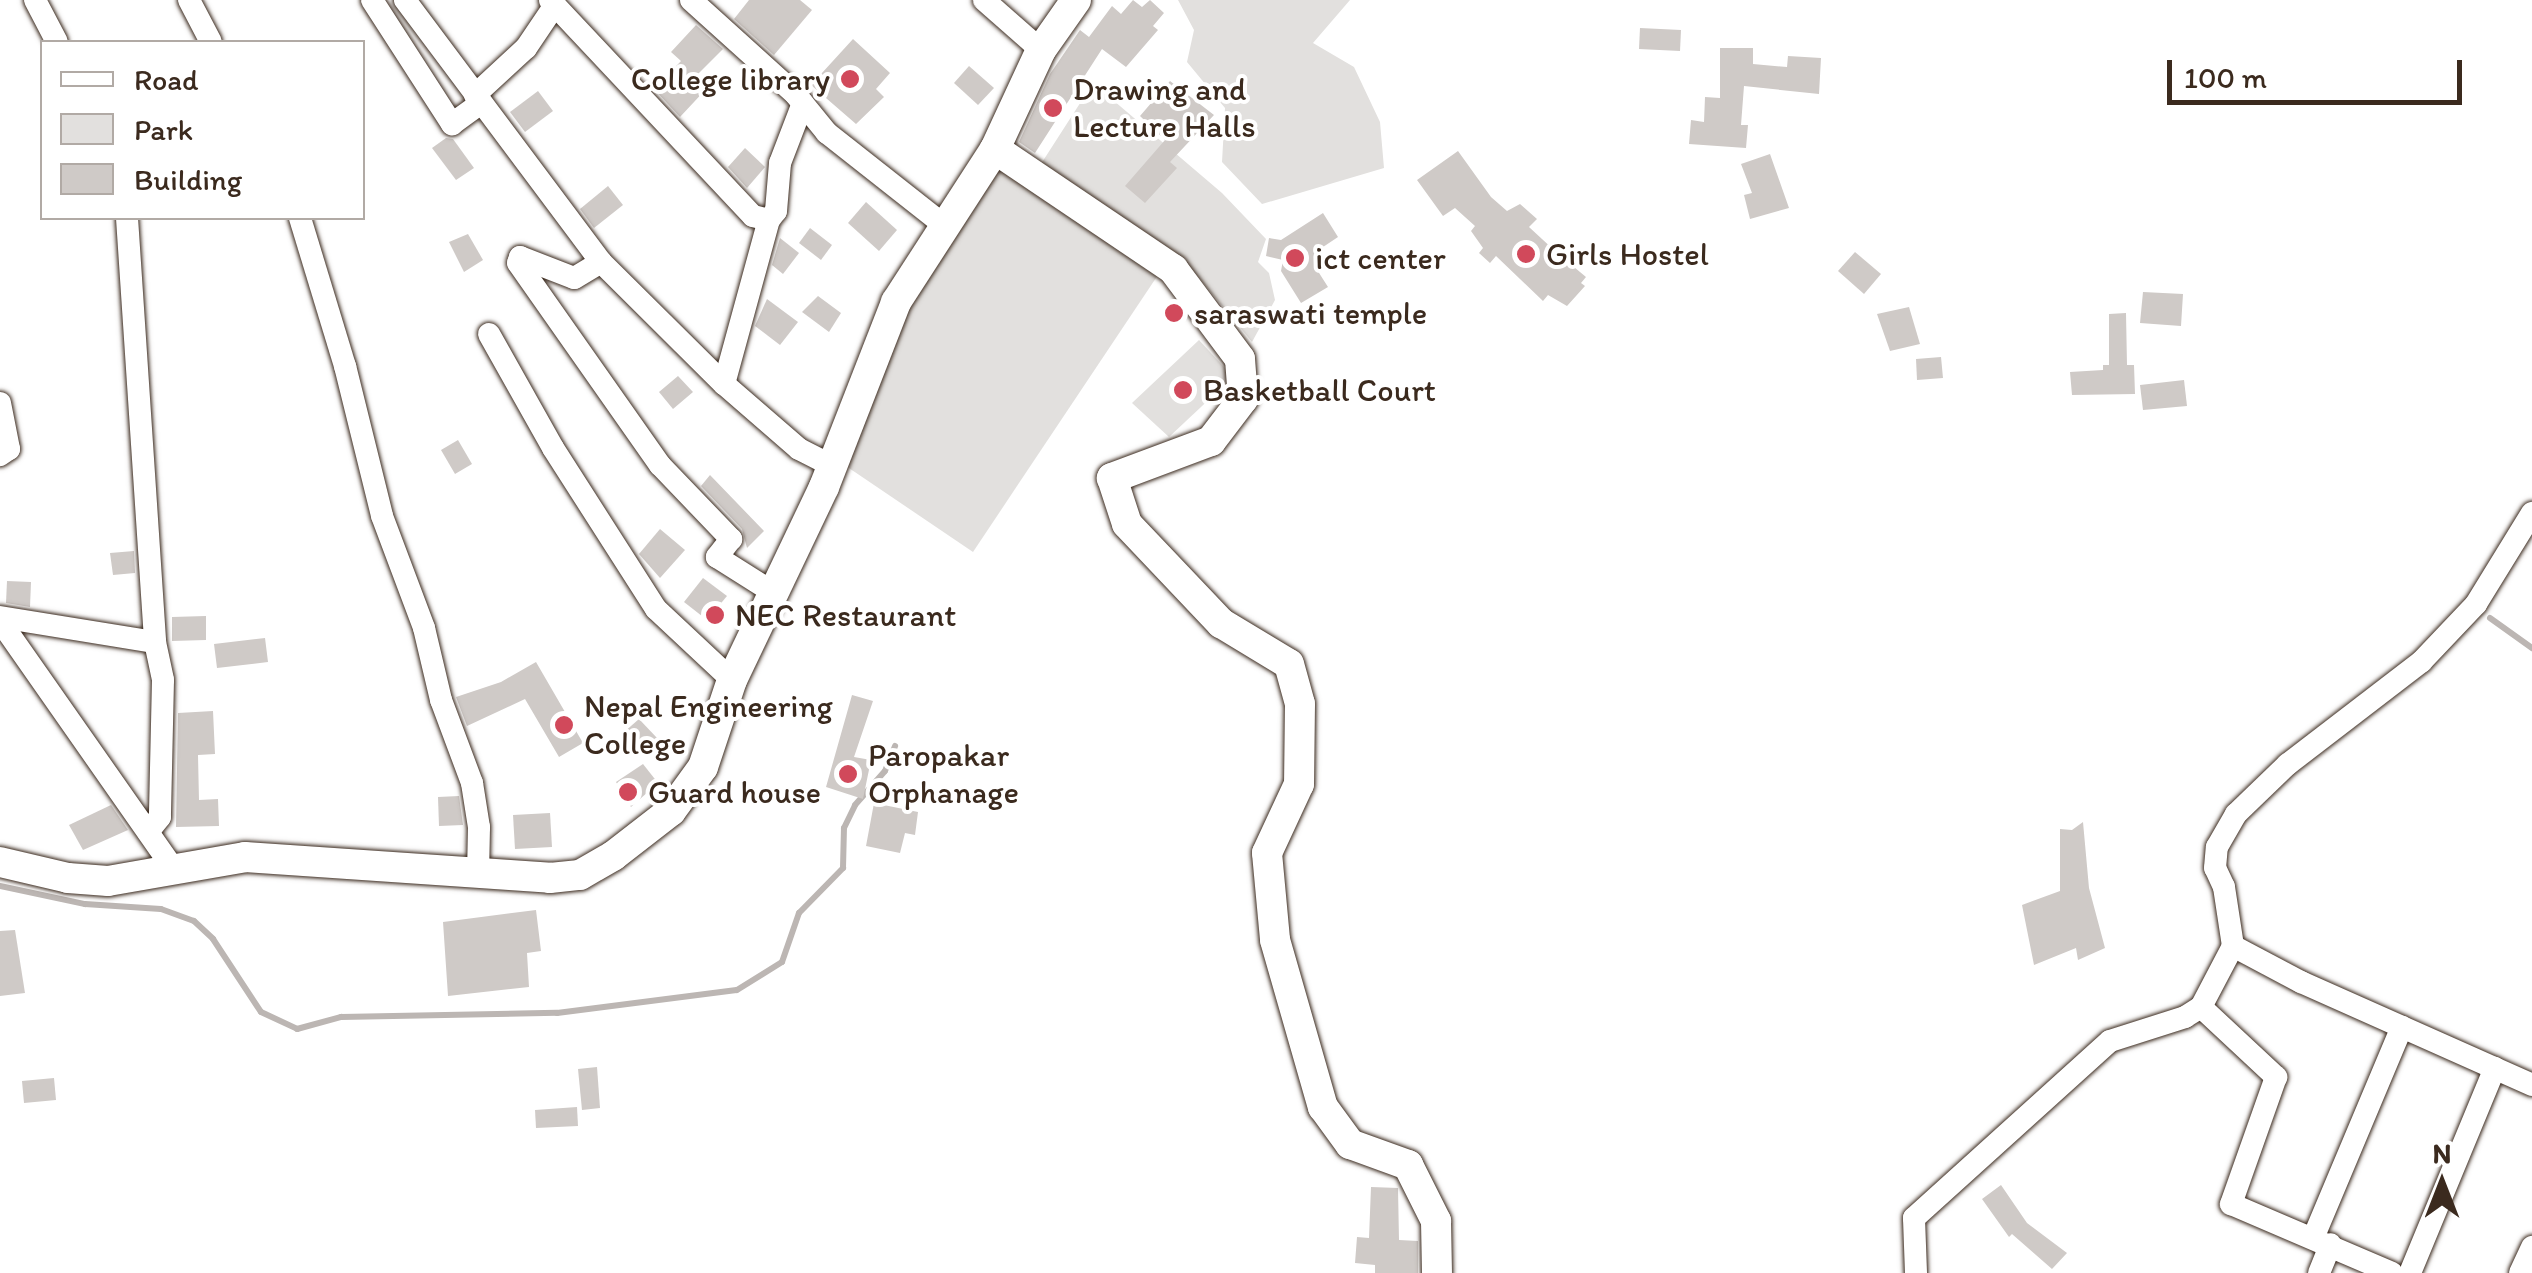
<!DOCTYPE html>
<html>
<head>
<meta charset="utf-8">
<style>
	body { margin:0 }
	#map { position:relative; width:2532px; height:1273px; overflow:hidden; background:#fff; font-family:Itim,sans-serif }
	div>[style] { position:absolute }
	.green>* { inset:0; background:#e2e0de }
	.stream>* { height:6px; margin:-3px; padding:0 3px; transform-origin:3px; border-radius:3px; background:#bcb6b3 }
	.building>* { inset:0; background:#cfcac7 }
	.roads { filter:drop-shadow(0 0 2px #3b2a1e) drop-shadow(0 0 2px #3b2a1e) }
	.street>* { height:22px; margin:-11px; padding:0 11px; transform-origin:11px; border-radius:11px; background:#fff }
	.secondary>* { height:30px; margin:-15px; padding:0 15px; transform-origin:15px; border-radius:15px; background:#fff }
	.dots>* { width:28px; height:28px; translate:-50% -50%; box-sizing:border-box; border:5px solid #fff; border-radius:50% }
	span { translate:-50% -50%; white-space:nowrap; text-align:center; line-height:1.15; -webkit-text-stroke:8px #fff; paint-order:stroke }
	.poi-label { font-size:32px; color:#3b2a1e }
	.right { translate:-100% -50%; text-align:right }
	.left { translate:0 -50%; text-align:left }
	.legend { position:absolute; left:40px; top:40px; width:325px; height:180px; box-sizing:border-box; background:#fff; border:2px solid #b1aaa5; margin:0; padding:12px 18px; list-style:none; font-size:30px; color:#3b2a1e }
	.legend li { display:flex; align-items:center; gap:20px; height:50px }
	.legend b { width:50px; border:2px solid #b1aaa5 }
	.north { position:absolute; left:2392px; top:1133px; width:100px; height:100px; -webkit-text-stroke:8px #fff; paint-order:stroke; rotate:0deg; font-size:28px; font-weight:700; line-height:40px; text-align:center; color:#3b2a1e }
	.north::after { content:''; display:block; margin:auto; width:35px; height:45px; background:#3b2a1e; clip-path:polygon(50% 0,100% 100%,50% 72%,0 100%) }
	.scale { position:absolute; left:2167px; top:60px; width:295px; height:45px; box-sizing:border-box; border:5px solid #3b2a1e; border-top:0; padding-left:12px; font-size:30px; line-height:35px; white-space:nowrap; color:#3b2a1e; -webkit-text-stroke:8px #fff; paint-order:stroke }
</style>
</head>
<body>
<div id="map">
	<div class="green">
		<div style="clip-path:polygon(1178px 0,1350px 0,1313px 43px,1354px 67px,1380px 122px,1384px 168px,1262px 204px,1222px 162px,1225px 108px,1187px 62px,1194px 30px)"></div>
		<div style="clip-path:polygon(1093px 83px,1222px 193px,1266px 239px,1258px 262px,1269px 273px,1275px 300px,1252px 342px,1196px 274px,1039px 167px)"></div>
		<div style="clip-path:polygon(1003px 163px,1160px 272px,973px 552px,843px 464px,931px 257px)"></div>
		<div style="clip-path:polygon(1199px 340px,1233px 377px,1169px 437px,1132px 403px)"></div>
	</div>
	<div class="stream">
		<div style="left:2490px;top:618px;width:52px;rotate:35.5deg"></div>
		<div style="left:0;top:886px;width:87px;rotate:12deg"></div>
		<div style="left:85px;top:904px;width:76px;rotate:3.8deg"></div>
		<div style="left:161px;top:909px;width:35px;rotate:20deg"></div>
		<div style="left:194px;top:921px;width:26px;rotate:43deg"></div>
		<div style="left:213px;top:939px;width:87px;rotate:56.7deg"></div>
		<div style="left:261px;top:1012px;width:40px;rotate:25deg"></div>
		<div style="left:297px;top:1029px;width:46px;rotate:-15.3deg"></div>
		<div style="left:341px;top:1017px;width:216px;rotate:-1.1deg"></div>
		<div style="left:557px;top:1013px;width:181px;rotate:-7.3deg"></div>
		<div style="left:737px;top:990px;width:53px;rotate:-31.9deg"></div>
		<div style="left:782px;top:962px;width:52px;rotate:-70.9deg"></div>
		<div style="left:799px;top:913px;width:63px;rotate:-45.6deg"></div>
		<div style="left:843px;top:868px;width:40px;rotate:-88.6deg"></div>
		<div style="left:844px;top:828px;width:25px;rotate:-64deg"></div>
		<div style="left:855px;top:805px;width:45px;rotate:-48.6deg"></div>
		<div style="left:885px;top:771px;width:27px;rotate:-68deg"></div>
	</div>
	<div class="building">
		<div style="clip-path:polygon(749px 0,800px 0,812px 10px,774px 55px,734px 19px)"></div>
		<div style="clip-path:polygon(1133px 0,1142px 7px,1150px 0,1164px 13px,1153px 26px,1158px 30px,1126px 67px,1102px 49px,1035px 153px,1019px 142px,1050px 74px,1080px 30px,1089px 37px,1112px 6px,1121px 14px)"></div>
		<div style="clip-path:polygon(696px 25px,723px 49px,696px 76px,708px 87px,680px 117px,654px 89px,681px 61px,671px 52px)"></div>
		<div style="clip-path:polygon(1640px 28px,1681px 30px,1680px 51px,1639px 49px)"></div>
		<div style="clip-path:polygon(853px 39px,890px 73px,876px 89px,884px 97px,856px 124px,811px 85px)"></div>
		<div style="clip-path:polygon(1720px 48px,1753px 48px,1753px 64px,1787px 67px,1788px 56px,1821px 58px,1819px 94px,1744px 86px,1741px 125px,1748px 125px,1746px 148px,1689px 144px,1691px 120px,1704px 122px,1705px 97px,1720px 98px)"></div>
		<div style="clip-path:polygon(969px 66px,994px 88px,978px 105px,954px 83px)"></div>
		<div style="clip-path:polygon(1170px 81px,1214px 115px,1170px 162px,1177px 168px,1145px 203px,1125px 186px,1165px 140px,1140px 116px)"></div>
		<div style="clip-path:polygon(538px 91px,553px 111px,525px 132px,510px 112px)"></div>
		<div style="clip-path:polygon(446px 138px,453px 139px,474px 168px,456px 180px,432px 148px)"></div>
		<div style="clip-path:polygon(745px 148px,765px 167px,747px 188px,728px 167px)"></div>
		<div style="clip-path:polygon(1458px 151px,1491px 197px,1507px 211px,1520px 204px,1537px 219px,1529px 227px,1555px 251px,1561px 244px,1573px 256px,1568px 262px,1586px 277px,1581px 283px,1585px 286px,1567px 306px,1548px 295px,1543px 301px,1496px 256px,1490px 263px,1479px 253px,1483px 248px,1471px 231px,1475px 226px,1455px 208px,1443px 216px,1417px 180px)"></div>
		<div style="clip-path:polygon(1770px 154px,1789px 208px,1750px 219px,1744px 195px,1752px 193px,1741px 164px)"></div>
		<div style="clip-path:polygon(608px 186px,623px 205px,594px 228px,580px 209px)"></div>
		<div style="clip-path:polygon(866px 202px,897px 230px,879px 251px,848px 223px)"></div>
		<div style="clip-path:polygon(1323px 213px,1338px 237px,1317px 251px,1314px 265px,1328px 287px,1301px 303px,1281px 271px,1283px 260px,1266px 256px,1269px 238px,1281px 240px)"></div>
		<div style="clip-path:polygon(810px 228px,832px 245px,821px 260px,799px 243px)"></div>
		<div style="clip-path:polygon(468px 234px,483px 260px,464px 272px,449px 242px)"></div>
		<div style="clip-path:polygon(780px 238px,799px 253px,783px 274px,772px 265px)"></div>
		<div style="clip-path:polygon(1855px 252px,1881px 274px,1864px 294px,1838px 271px)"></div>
		<div style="clip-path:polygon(2143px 292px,2183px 294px,2181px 326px,2140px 323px)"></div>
		<div style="clip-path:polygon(818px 296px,841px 313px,829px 332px,802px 312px)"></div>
		<div style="clip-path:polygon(767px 299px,798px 322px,780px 345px,755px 326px)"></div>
		<div style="clip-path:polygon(1909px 307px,1920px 344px,1890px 351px,1877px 314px)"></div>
		<div style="clip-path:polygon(2126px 313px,2127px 365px,2134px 365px,2135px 394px,2072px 395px,2070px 372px,2103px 370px,2103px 365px,2109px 365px,2109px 314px)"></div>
		<div style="clip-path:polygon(1941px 357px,1943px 378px,1917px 380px,1916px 359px)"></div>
		<div style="clip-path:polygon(678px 376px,693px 392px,673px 409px,659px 392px)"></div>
		<div style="clip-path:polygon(2184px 380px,2187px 406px,2143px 410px,2140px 385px)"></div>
		<div style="clip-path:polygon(458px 440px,472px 464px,455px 474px,441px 450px)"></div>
		<div style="clip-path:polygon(710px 475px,764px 531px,747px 548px,742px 529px,701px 486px)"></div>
		<div style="clip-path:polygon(660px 529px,685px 550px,660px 578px,639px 554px)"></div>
		<div style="clip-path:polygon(134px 551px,135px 573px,113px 575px,110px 553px)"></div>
		<div style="clip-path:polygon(703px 578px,727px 596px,707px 620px,684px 602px)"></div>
		<div style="clip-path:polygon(7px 581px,31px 582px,30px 607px,6px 603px)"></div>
		<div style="clip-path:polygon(206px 616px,206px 640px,172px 641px,172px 617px)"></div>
		<div style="clip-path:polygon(265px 638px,268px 662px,217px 668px,214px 644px)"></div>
		<div style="clip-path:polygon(536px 662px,583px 743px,559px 757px,525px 699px,467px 726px,456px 697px,501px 682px)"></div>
		<div style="clip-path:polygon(852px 695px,873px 701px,854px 757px,871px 760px,863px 799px,826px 787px)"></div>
		<div style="clip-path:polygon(213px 711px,215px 754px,198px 755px,199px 800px,218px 799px,219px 826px,176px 827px,178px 713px)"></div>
		<div style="clip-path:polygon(639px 719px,658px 739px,643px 753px,623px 733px)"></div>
		<div style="clip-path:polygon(643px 764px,658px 783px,631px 807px,616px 782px)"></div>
		<div style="clip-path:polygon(459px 796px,463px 825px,439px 826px,438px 797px)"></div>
		<div style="clip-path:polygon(874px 803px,918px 812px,915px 835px,905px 833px,900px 853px,866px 846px)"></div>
		<div style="clip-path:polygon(111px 805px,128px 830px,83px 850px,69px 825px)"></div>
		<div style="clip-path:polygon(550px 813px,552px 847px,515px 849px,513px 815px)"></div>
		<div style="clip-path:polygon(2083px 822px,2089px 888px,2105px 948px,2078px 960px,2076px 948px,2034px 965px,2022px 905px,2060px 891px,2060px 829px,2072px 830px)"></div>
		<div style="clip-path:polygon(536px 910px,541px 951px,527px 953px,529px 987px,448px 996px,443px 922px)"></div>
		<div style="clip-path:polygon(15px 930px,25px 993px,0 996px,0 931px)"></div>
		<div style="clip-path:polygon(597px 1067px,600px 1108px,582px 1110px,578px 1069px)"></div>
		<div style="clip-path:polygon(54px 1078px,56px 1100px,24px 1103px,22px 1081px)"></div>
		<div style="clip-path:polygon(577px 1107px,578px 1126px,536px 1128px,535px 1110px)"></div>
		<div style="clip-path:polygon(2001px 1185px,2027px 1223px,2067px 1253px,2052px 1269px,2012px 1234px,2009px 1237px,1982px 1199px)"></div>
		<div style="clip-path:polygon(1371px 1187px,1398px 1188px,1399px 1240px,1418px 1241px,1418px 1273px,1375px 1273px,1375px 1265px,1355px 1263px,1357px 1237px,1369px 1238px)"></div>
	</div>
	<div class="roads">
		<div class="street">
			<div style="left:35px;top:0;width:47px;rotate:62.4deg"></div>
			<div style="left:189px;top:0;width:47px;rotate:62.4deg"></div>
			<div style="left:372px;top:0;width:148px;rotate:57.2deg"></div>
			<div style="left:452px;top:124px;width:36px;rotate:-36deg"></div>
			<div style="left:405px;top:0;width:327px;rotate:53.2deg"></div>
			<div style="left:601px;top:262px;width:173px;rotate:44.8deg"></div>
			<div style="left:724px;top:384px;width:99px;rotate:40.9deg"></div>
			<div style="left:799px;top:449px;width:37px;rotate:27deg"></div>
			<div style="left:550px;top:0;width:296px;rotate:46.8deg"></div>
			<div style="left:753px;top:216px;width:16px;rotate:14deg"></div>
			<div style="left:769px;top:220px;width:11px;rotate:-52deg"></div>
			<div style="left:776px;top:211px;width:48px;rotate:-85.2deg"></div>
			<div style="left:780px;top:163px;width:64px;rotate:-69deg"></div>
			<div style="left:691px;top:0;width:142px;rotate:42.1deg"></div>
			<div style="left:796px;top:95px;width:49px;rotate:50.8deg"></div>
			<div style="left:827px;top:133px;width:150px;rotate:38.2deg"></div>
			<div style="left:984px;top:0;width:76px;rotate:41.3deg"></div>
			<div style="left:475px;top:95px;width:69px;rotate:-42.7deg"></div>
			<div style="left:526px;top:48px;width:52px;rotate:-56deg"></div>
			<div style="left:127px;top:218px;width:425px;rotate:86.2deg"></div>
			<div style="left:155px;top:642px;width:39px;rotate:78deg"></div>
			<div style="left:163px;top:680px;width:137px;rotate:91.3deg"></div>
			<div style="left:160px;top:817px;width:19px;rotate:129deg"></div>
			<div style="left:300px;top:218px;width:155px;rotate:73.1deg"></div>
			<div style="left:345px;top:366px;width:154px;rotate:76.1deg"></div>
			<div style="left:382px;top:516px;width:120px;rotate:69.4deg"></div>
			<div style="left:424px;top:628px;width:74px;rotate:76.7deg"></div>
			<div style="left:441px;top:700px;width:89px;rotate:69.5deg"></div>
			<div style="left:472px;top:783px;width:45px;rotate:81deg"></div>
			<div style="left:479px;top:827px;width:46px;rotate:91.2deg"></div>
			<div style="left:601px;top:262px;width:31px;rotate:149deg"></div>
			<div style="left:574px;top:278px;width:58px;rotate:-158.7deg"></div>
			<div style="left:520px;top:257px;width:6px;rotate:108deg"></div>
			<div style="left:518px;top:263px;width:247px;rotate:54.9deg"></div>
			<div style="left:660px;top:465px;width:103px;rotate:46.2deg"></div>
			<div style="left:731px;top:539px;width:23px;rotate:128deg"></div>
			<div style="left:717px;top:557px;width:67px;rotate:32.3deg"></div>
			<div style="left:489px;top:334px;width:131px;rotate:60.7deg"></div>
			<div style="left:553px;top:448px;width:191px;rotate:57.4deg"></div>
			<div style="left:656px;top:609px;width:104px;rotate:43.1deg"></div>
			<div style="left:724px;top:384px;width:170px;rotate:-74.7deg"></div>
			<div style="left:0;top:403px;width:47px;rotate:78.9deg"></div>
			<div style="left:9px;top:449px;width:11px;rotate:146deg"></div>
			<div style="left:0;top:617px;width:157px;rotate:9.2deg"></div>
			<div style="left:0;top:621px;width:305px;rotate:55deg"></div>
			<div style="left:2233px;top:946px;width:77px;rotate:27.9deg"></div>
			<div style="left:2301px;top:982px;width:253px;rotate:24deg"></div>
			<div style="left:2201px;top:1007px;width:103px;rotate:43deg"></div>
			<div style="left:2276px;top:1077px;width:135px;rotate:109.5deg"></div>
			<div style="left:2231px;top:1204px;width:175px;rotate:23.2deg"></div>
			<div style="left:2314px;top:1236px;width:227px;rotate:-67.2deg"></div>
			<div style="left:1916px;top:1273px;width:55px;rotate:-92.1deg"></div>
			<div style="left:1914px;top:1218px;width:264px;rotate:-42.1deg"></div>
			<div style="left:2110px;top:1041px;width:79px;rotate:-17.7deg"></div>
			<div style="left:2185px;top:1017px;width:19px;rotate:-32deg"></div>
			<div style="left:2201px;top:1007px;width:69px;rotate:-62.3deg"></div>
			<div style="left:2233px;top:946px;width:60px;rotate:-98.7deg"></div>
			<div style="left:2224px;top:887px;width:21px;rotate:-115deg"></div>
			<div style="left:2215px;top:868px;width:21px;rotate:-85deg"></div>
			<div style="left:2217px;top:847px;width:38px;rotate:-60deg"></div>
			<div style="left:2236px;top:814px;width:72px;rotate:-43.9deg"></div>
			<div style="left:2288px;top:764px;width:168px;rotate:-37.5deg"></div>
			<div style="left:2421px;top:662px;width:80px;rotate:-46.5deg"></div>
			<div style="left:2476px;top:604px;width:107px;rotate:-58.4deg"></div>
			<div style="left:2319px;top:1273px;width:31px;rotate:-68deg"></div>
			<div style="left:2410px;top:1273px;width:222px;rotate:-67.5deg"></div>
			<div style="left:2520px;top:1273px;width:29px;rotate:-65deg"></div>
		</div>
		<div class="secondary">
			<div style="left:995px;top:149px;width:215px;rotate:34deg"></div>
			<div style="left:1173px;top:269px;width:112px;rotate:53.3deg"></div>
			<div style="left:1240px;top:359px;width:40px;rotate:85.7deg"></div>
			<div style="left:1243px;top:399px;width:53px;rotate:127.3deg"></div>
			<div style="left:1211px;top:441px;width:106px;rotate:159.5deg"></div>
			<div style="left:1112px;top:478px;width:48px;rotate:71.9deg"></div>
			<div style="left:1127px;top:524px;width:137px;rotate:46.5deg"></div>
			<div style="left:1221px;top:623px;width:79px;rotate:31.1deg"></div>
			<div style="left:1289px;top:664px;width:41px;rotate:74.6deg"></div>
			<div style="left:1300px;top:704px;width:80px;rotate:90.7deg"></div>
			<div style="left:1299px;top:784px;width:76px;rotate:114.9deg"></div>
			<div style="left:1267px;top:853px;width:87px;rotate:84.7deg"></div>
			<div style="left:1275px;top:940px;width:174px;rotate:74deg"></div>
			<div style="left:1323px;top:1107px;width:46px;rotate:53.9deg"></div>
			<div style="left:1350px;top:1144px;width:62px;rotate:19.9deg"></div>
			<div style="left:1408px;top:1165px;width:63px;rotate:63.4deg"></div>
			<div style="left:1436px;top:1221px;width:52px;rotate:88.9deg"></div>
			<div style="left:0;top:862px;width:70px;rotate:13.2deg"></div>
			<div style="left:68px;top:878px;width:40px;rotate:4.3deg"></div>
			<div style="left:108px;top:881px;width:139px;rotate:-9.9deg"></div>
			<div style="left:245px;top:857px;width:306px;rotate:3.9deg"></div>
			<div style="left:550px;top:878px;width:30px;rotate:-6deg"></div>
			<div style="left:580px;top:875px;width:38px;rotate:-30deg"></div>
			<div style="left:613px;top:856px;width:73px;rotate:-37.8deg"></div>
			<div style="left:671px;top:811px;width:54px;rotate:-54deg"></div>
			<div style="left:703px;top:767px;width:92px;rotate:-71.6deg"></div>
			<div style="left:732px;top:680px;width:214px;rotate:-64.5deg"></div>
			<div style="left:824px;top:487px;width:199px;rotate:-68.7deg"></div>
			<div style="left:896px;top:302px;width:182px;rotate:-57.1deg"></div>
			<div style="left:995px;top:149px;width:109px;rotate:-65.1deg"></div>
			<div style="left:1041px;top:50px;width:61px;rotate:-55deg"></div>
		</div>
	</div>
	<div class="dots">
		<div style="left:850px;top:79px;background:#d1495b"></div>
		<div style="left:1053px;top:108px;background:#d1495b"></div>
		<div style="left:1526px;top:254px;background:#d1495b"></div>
		<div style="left:1295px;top:258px;background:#d1495b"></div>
		<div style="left:1174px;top:313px;background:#d1495b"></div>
		<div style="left:1183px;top:390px;background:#d1495b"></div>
		<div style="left:715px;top:615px;background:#d1495b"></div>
		<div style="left:564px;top:725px;background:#d1495b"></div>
		<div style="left:848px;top:774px;background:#d1495b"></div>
		<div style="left:628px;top:792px;background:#d1495b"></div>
	</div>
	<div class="poi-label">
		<span class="right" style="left:830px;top:79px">College library</span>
		<span class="left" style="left:1073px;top:108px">Drawing and<br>Lecture Halls</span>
		<span class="left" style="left:1546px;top:254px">Girls Hostel</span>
		<span class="left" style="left:1315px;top:258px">ict center</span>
		<span class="left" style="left:1194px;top:313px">saraswati temple</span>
		<span class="left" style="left:1203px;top:390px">Basketball Court</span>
		<span class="left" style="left:735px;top:615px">NEC Restaurant</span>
		<span class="left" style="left:584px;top:725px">Nepal Engineering<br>College</span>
		<span class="left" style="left:868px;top:774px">Paropakar<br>Orphanage</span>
		<span class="left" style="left:648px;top:792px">Guard house</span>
	</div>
	<ul class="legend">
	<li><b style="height:12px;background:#fff"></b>Road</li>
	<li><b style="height:28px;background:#e2e0de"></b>Park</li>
	<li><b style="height:28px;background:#cfcac7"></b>Building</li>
	</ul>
	<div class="north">N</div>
	<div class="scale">100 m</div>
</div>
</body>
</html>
